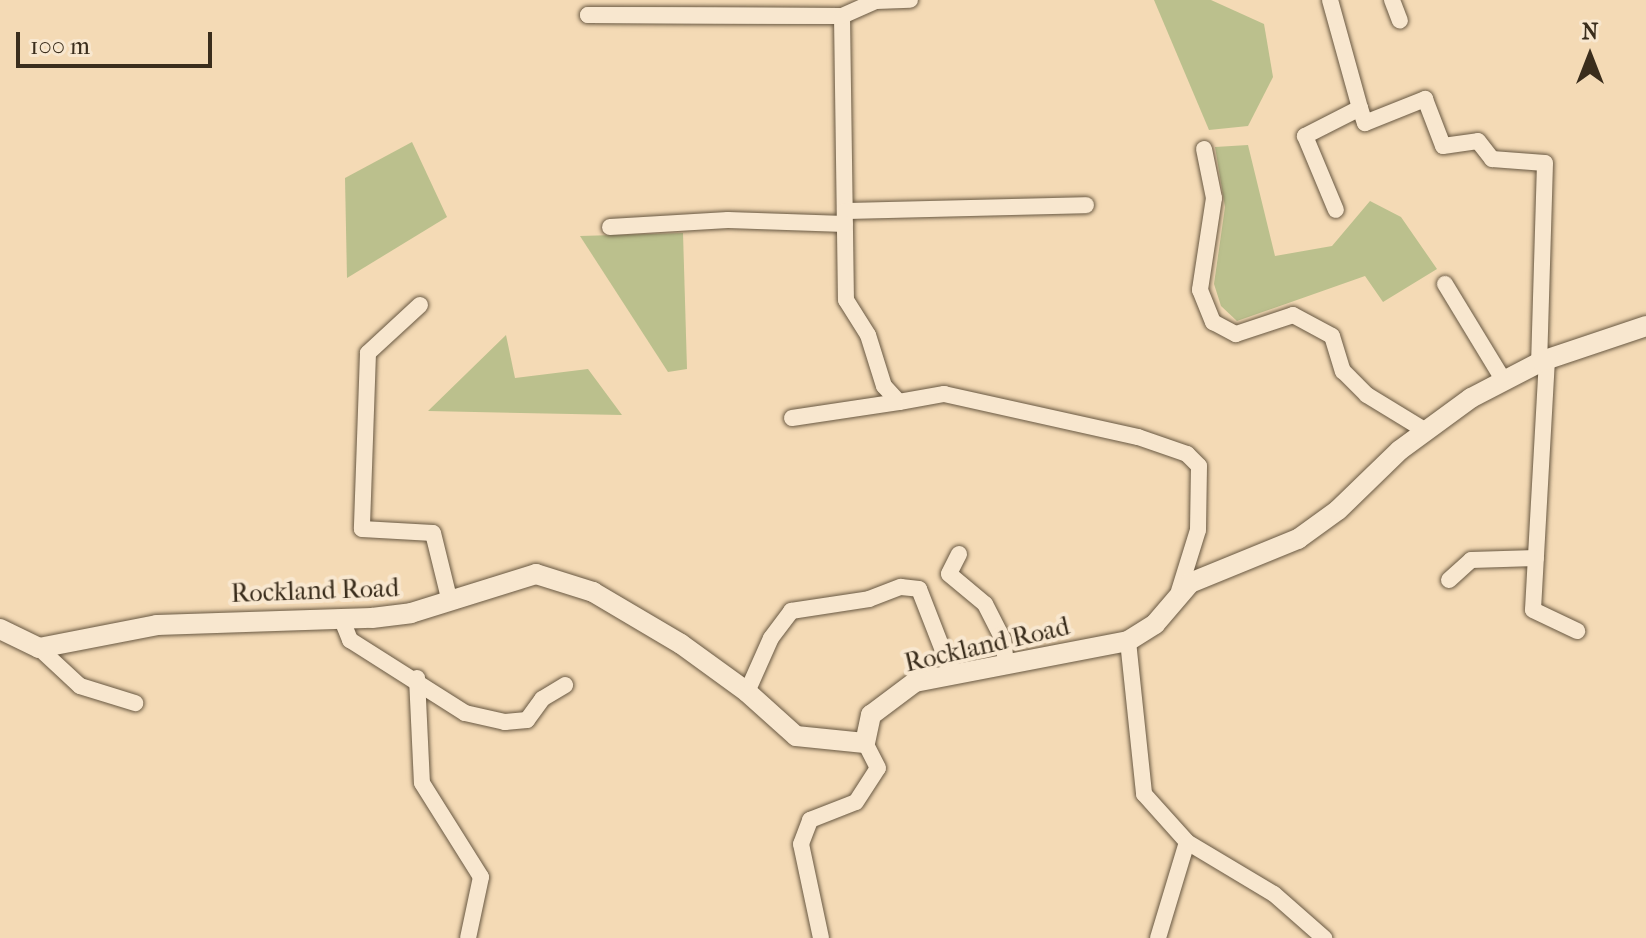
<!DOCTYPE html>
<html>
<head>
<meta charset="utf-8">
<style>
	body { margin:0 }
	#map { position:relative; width:1646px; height:938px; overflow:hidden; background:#f4dab5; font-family:"IM FELL French Canon",serif }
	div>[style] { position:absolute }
	.green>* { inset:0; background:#bbc08d }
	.roads { filter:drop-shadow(0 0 2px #685842) drop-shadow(0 0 2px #685842) }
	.minor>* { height:16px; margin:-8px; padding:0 8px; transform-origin:8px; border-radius:8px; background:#f8e7cf }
	.tertiary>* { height:20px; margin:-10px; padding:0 10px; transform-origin:10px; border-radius:10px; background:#f8e7cf }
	span { translate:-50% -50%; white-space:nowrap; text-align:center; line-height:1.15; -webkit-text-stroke:8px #f8e7cf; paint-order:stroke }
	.street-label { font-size:26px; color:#3a2d1c }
	.north { position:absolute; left:1550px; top:16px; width:80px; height:80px; -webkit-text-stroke:6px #f8e7cf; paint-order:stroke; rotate:0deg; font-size:22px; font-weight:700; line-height:32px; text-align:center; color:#3a2d1c }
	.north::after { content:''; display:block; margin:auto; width:28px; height:36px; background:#3a2d1c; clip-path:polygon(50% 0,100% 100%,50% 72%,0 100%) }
	.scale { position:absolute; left:16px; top:32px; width:196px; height:36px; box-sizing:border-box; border:4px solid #3a2d1c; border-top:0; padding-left:10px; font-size:24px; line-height:28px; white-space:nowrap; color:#3a2d1c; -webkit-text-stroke:6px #f8e7cf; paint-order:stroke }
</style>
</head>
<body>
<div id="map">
	<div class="green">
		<div style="clip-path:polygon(1154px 0,1211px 0,1264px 24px,1273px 77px,1248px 126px,1209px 130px)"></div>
		<div style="clip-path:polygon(412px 142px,447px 217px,347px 278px,345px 178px)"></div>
		<div style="clip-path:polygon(1248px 145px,1275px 256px,1332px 246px,1370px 201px,1401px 217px,1437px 269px,1383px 302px,1365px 276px,1237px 321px,1221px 306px,1214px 284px,1225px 207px,1215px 147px)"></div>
		<div style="clip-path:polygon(683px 233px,687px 369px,668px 372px,580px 236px)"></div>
		<div style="clip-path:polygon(506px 335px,515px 378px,588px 369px,622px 415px,428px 411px)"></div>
	</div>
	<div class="roads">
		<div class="minor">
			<div style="left:1330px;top:0;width:112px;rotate:74.5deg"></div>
			<div style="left:1360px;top:108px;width:62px;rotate:153deg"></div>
			<div style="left:1305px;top:136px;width:80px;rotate:67.3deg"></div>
			<div style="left:1392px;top:0;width:22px;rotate:69deg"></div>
			<div style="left:842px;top:16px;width:284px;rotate:89.2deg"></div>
			<div style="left:846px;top:300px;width:41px;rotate:57.8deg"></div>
			<div style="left:868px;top:335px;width:53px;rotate:72.6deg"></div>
			<div style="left:884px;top:386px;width:22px;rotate:47deg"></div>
			<div style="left:899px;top:402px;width:46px;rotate:-10.1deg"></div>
			<div style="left:944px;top:394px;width:199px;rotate:12.5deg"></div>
			<div style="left:1138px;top:437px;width:52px;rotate:19.1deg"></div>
			<div style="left:1187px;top:454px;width:17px;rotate:45deg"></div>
			<div style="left:1199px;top:466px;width:64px;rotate:90.9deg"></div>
			<div style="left:1198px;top:530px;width:64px;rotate:107.3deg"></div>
			<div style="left:842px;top:16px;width:254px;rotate:-179.8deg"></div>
			<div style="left:588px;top:15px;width:254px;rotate:0.2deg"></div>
			<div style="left:842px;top:16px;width:37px;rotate:-24deg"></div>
			<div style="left:876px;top:1px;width:34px;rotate:-2deg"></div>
			<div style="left:1360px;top:108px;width:16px;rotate:72deg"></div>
			<div style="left:1365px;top:123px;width:65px;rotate:-21.8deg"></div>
			<div style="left:1425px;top:99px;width:50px;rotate:69deg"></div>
			<div style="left:1443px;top:146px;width:35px;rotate:-8deg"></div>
			<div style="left:1478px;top:141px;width:23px;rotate:52deg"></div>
			<div style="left:1492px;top:159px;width:53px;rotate:4.3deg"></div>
			<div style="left:1545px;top:163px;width:200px;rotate:91.7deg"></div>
			<div style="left:1204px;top:149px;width:50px;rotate:78.5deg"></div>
			<div style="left:1214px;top:198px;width:93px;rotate:98.7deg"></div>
			<div style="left:1200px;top:290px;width:35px;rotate:68deg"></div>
			<div style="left:1213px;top:322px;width:26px;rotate:28deg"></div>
			<div style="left:1236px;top:334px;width:60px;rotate:-18.4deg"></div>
			<div style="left:1293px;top:315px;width:44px;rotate:28.3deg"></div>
			<div style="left:1332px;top:336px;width:37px;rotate:73deg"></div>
			<div style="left:1343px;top:371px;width:34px;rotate:45deg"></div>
			<div style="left:1367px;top:395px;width:69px;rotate:31.4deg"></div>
			<div style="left:845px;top:211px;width:241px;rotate:-1.4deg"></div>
			<div style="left:610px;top:227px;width:118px;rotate:-3.4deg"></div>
			<div style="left:728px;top:220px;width:117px;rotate:2deg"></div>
			<div style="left:1445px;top:284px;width:114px;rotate:58.7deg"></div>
			<div style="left:420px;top:305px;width:71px;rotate:137.3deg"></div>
			<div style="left:368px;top:353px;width:176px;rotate:92deg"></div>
			<div style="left:362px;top:529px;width:71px;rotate:3.2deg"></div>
			<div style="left:433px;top:533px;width:71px;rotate:76.2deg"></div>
			<div style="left:1547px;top:359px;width:251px;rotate:93.2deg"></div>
			<div style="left:1533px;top:610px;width:49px;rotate:25.5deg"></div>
			<div style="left:792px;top:418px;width:108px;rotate:-8.5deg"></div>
			<div style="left:959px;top:554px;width:22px;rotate:117deg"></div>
			<div style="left:949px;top:574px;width:47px;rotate:39.8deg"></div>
			<div style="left:985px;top:604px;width:39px;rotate:63deg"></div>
			<div style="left:1003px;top:639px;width:24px;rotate:83deg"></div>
			<div style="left:1449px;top:580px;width:30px;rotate:-42deg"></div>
			<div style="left:1471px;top:560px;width:65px;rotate:-1.8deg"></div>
			<div style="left:342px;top:620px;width:22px;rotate:68deg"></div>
			<div style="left:350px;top:640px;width:136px;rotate:32.4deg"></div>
			<div style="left:465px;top:713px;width:41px;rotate:12.7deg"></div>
			<div style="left:505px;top:722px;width:22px;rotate:-5deg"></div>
			<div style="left:527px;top:720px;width:26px;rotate:-54deg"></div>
			<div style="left:542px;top:699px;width:27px;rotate:-31deg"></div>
			<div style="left:1128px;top:641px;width:154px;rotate:84deg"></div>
			<div style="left:1144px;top:794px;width:64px;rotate:48.1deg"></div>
			<div style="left:1187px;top:842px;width:101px;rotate:30.9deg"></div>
			<div style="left:1274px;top:894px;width:67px;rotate:41.3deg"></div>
			<div style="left:39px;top:648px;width:56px;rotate:42.8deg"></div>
			<div style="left:80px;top:686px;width:58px;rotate:17.2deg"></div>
			<div style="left:417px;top:678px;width:105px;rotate:87.3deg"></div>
			<div style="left:422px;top:783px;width:111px;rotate:57.9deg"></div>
			<div style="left:481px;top:877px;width:62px;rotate:102deg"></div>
			<div style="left:747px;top:692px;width:59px;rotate:-66deg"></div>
			<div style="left:771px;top:638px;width:34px;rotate:-53deg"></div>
			<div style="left:791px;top:611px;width:79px;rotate:-8.7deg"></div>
			<div style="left:869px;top:599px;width:34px;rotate:-21deg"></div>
			<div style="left:901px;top:587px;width:18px;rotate:6deg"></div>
			<div style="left:919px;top:589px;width:93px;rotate:68.7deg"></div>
			<div style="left:821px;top:938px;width:96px;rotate:-102deg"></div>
			<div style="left:801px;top:844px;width:26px;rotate:-69deg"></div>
			<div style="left:810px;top:820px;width:49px;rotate:-21.4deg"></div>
			<div style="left:856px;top:802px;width:40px;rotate:-57.1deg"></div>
			<div style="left:878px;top:768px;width:28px;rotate:-117deg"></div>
			<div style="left:1158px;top:938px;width:100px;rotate:-73.2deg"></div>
		</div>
		<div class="tertiary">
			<div style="left:0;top:629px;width:43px;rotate:26deg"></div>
			<div style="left:39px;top:648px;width:120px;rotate:-11deg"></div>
			<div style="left:157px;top:625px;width:215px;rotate:-1.9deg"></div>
			<div style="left:372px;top:618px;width:39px;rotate:-7deg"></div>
			<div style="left:411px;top:613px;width:131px;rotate:-17.3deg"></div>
			<div style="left:536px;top:574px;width:60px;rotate:17.5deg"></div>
			<div style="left:593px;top:592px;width:102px;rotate:30.6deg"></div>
			<div style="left:681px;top:644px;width:82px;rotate:36deg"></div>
			<div style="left:747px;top:692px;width:66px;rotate:41.9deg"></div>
			<div style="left:796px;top:736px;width:69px;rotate:5.8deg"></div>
			<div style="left:865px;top:743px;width:29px;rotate:-78deg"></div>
			<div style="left:871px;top:715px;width:55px;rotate:-36.9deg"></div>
			<div style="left:915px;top:682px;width:217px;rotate:-10.9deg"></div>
			<div style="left:1128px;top:641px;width:32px;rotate:-32deg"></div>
			<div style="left:1155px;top:624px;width:54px;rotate:-49.5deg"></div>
			<div style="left:1190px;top:583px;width:117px;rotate:-22.2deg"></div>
			<div style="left:1298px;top:539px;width:49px;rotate:-35.9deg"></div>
			<div style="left:1338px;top:510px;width:86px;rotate:-44.1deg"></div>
			<div style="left:1400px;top:450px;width:88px;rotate:-36.2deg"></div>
			<div style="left:1471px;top:398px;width:80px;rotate:-27.5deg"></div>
			<div style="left:1542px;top:361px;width:110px;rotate:-18.6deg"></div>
		</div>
	</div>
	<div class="street-label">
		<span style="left:315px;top:591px;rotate:-2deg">Rockland Road</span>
		<span style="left:987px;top:645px;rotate:-13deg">Rockland Road</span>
	</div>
	<div class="north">N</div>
	<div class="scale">100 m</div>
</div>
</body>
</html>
